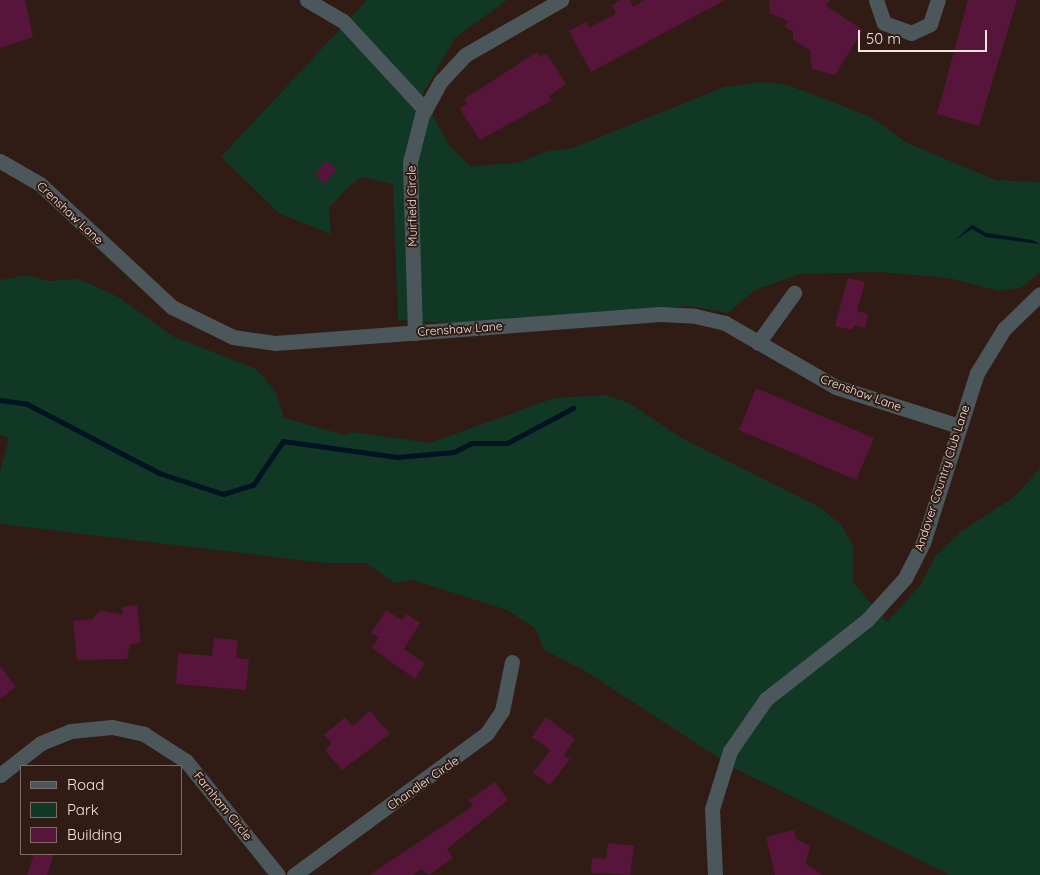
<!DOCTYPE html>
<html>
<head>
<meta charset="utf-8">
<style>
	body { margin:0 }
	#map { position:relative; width:1040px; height:875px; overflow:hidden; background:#301c14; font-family:Quicksand,sans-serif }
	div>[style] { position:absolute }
	.green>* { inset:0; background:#103825 }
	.water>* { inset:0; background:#001322 }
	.stream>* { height:5px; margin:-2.5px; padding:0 2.5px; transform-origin:2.5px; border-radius:2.5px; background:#001322 }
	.building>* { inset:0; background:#57153b }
	.minor>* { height:15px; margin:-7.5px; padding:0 7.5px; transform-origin:7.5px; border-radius:7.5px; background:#4c575b }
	span { translate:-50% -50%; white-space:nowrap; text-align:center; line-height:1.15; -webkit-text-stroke:4px #301c14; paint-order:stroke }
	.street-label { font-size:12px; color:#f3e5df }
	.legend { position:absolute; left:20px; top:765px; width:162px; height:90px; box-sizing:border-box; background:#301c14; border:1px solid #7e6c65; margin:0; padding:6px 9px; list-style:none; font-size:15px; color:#f3e5df }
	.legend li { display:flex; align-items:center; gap:10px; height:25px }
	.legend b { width:25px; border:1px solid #7e6c65 }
	.scale { position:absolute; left:858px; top:30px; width:129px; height:22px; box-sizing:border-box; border:2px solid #f3e5df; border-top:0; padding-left:6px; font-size:15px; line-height:18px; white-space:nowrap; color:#f3e5df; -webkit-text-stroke:4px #301c14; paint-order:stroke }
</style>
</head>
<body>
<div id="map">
	<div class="green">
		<div style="clip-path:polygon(367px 0,507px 0,455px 38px,422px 95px,448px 144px,470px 166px,516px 163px,549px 151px,573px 148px,724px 87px,761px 82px,788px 85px,871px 117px,907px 143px,996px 180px,1040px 182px,1040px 272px,1020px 288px,999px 291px,949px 278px,879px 272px,800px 274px,755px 290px,728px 313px,689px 306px,450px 323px,398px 320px,393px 184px,362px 177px,349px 186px,329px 208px,331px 234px,280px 214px,221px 157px)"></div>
		<div style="clip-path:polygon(28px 275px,48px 281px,79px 279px,118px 297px,174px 337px,256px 369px,276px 392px,284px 418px,344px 435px,352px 432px,430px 443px,554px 398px,606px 395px,629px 403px,683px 439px,821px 508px,842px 526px,853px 546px,853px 582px,887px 622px,920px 586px,936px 555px,962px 531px,1014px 497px,1040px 468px,1040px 875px,950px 875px,734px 768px,587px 672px,544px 650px,535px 628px,507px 610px,413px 580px,395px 583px,366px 563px,325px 563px,0 524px,0 472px,9px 438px,0 435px,0 280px)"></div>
	</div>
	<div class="water">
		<div style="clip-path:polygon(972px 225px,986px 233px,1032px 240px,1040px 244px,986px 237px,972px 229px,955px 240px)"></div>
	</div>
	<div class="stream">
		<div style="left:0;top:400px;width:27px;rotate:8deg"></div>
		<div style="left:27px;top:404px;width:149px;rotate:27.6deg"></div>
		<div style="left:159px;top:473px;width:67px;rotate:18.2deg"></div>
		<div style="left:223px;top:494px;width:31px;rotate:-17deg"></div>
		<div style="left:253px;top:485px;width:53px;rotate:-55.7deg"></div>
		<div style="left:283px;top:441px;width:115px;rotate:8deg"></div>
		<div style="left:397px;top:457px;width:57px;rotate:-5deg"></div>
		<div style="left:454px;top:452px;width:20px;rotate:-27deg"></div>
		<div style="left:472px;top:443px;width:35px"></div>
		<div style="left:507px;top:443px;width:75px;rotate:-27.9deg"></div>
	</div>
	<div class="building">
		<div style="clip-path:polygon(0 0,25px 0,33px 37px,0 48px)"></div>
		<div style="clip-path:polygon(621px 0,630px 0,633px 7px,645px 0,725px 0,591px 72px,569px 31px,586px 22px,589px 28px,616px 14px,612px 5px)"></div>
		<div style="clip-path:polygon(769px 0,830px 0,826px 6px,863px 30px,835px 75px,812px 69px,810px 50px,793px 40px,793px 31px,784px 27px,788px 21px,770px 13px)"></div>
		<div style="clip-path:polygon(968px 0,1017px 0,979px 126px,937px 114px)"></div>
		<div style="clip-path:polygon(537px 52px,539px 57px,546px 53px,566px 84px,549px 96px,552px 100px,480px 140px,460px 109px,467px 104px,464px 99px)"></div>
		<div style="clip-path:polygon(326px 161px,337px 169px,325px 183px,315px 175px)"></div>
		<div style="clip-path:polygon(848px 278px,865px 282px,857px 311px,868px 314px,865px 328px,854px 325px,852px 330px,835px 326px)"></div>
		<div style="clip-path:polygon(756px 388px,874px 438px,856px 480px,739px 430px)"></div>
		<div style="clip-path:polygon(137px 605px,141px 643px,130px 644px,127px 659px,77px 660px,73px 621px,92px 619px,101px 610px,123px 615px,122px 607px)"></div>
		<div style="clip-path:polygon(386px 610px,401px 620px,407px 614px,420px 623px,404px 649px,425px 663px,415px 679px,372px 648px,379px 637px,371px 633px)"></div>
		<div style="clip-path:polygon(214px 638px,238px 640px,236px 658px,249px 659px,246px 690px,176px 684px,178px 653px,212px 656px)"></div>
		<div style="clip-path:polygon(0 666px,16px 687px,0 699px)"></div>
		<div style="clip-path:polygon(370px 711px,390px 734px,342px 770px,325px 750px,332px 744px,324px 735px,345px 717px,353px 726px)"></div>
		<div style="clip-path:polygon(546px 717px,575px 739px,564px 755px,570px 759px,550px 785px,533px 773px,550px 750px,532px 737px)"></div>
		<div style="clip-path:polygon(495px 782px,508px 800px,447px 849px,453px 858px,429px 875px,421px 869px,413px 875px,369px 875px,473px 806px,469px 800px)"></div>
		<div style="clip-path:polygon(794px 830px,796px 839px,810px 846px,806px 864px,823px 875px,775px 875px,766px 837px)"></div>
		<div style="clip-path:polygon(608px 843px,634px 846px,630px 875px,591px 873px,592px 858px,606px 859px)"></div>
		<div style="clip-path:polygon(34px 854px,54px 854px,47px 875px,27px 875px)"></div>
	</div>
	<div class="minor">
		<div style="left:307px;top:0;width:42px;rotate:30.3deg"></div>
		<div style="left:343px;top:21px;width:121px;rotate:47.3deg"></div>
		<div style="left:876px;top:0;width:24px;rotate:71deg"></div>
		<div style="left:884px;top:23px;width:29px;rotate:20deg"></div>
		<div style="left:911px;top:33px;width:21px;rotate:-25deg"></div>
		<div style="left:930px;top:24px;width:25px;rotate:-72deg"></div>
		<div style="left:0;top:161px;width:46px;rotate:29.9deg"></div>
		<div style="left:40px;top:184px;width:180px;rotate:43deg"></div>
		<div style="left:172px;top:307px;width:68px;rotate:26.2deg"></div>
		<div style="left:233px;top:337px;width:42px;rotate:8.1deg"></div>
		<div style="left:275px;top:343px;width:386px;rotate:-4.3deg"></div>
		<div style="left:660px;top:314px;width:35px;rotate:3deg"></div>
		<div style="left:695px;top:316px;width:31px;rotate:13deg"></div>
		<div style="left:725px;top:323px;width:128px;rotate:30deg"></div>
		<div style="left:836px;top:387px;width:129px;rotate:17.6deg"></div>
		<div style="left:415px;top:333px;width:171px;rotate:-91.7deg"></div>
		<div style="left:410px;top:162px;width:49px;rotate:-75.7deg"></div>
		<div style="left:422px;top:115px;width:39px;rotate:-61deg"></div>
		<div style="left:441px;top:81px;width:35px;rotate:-47deg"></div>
		<div style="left:465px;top:55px;width:111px;rotate:-29.8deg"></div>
		<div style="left:758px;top:343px;width:62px;rotate:-54.2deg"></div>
		<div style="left:0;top:775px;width:52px;rotate:-38deg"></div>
		<div style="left:41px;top:743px;width:32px;rotate:-22deg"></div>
		<div style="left:71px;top:731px;width:41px;rotate:-5.6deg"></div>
		<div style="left:112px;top:727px;width:33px;rotate:12deg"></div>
		<div style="left:144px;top:734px;width:50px;rotate:32.7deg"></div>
		<div style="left:186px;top:761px;width:146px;rotate:51.1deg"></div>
		<div style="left:294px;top:875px;width:240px;rotate:-36.3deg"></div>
		<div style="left:487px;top:733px;width:27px;rotate:-56deg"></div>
		<div style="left:502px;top:711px;width:50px;rotate:-78.5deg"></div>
		<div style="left:715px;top:875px;width:66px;rotate:-92.6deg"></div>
		<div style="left:712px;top:809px;width:61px;rotate:-72.8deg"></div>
		<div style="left:730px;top:751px;width:63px;rotate:-55.3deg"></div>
		<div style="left:766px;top:699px;width:128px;rotate:-38deg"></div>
		<div style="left:867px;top:620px;width:57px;rotate:-47.9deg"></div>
		<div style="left:905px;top:578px;width:39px;rotate:-63deg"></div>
		<div style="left:923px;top:543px;width:178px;rotate:-72.4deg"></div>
		<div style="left:977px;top:373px;width:52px;rotate:-58.5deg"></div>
		<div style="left:1004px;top:329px;width:50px;rotate:-44.2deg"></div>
	</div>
	<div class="street-label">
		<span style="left:412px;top:206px;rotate:-91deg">Muirfield Circle</span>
		<span style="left:70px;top:213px;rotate:43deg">Crenshaw Lane</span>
		<span style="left:460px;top:329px;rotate:-4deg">Crenshaw Lane</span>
		<span style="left:861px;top:393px;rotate:20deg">Crenshaw Lane</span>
		<span style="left:942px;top:478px;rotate:-72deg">Andover Country Club Lane</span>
		<span style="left:423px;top:783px;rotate:-35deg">Chandler Circle</span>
		<span style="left:223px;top:806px;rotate:51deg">Farnham Circle</span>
	</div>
	<ul class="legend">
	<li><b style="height:6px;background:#4c575b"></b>Road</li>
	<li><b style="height:14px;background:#103825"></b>Park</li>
	<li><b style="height:14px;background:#57153b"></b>Building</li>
	</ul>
	<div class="scale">50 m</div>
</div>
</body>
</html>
